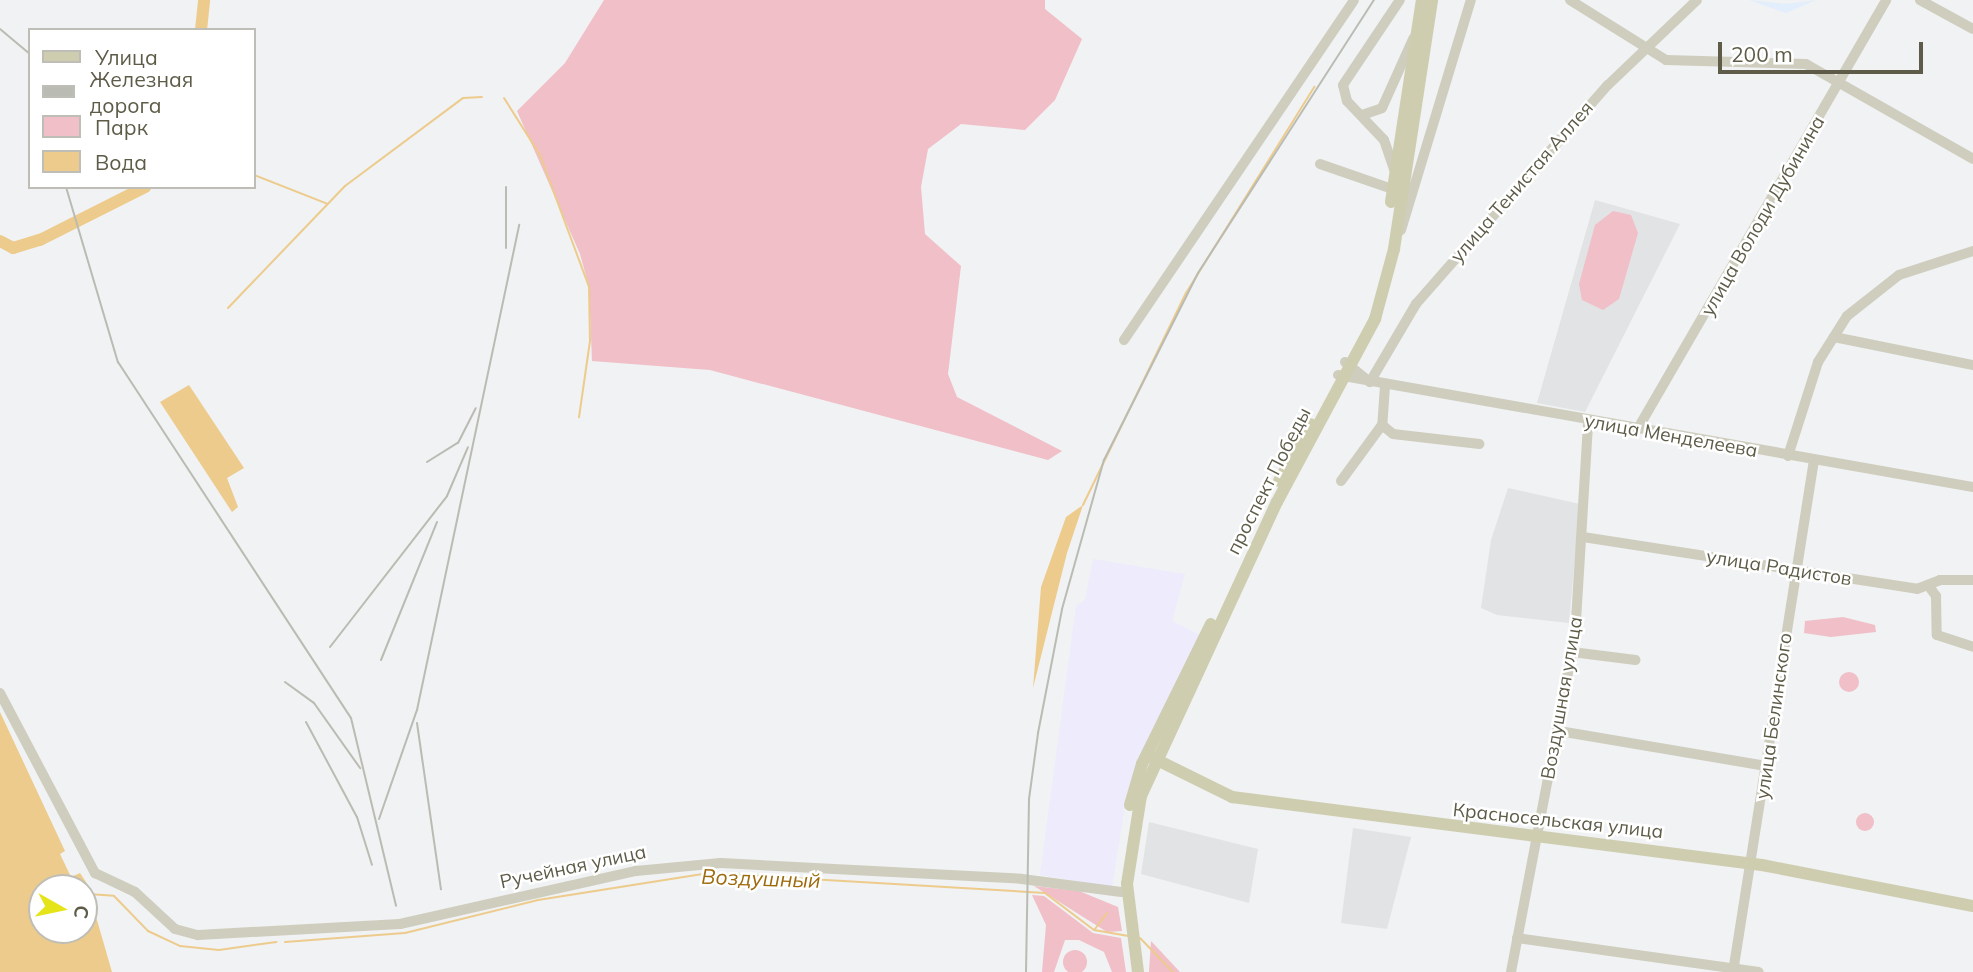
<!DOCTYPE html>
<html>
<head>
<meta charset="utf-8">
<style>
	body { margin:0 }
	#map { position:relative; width:1973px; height:972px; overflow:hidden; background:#f0f2f3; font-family:Mulish,sans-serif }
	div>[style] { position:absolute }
	.commercial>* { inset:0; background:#edebfc }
	.education>* { inset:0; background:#e2e3e4 }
	.medical>* { inset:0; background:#e2eefb }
	.green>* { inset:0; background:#f0bfc8 }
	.round { border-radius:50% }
	.water>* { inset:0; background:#edcb8c }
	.stream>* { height:2px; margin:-1px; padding:0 1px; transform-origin:1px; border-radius:1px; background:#edcb8c }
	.river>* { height:12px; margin:-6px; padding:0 6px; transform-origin:6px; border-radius:6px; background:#edcb8c }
	.minor>* { height:10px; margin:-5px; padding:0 5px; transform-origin:5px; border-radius:5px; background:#cfcdbe }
	.major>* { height:12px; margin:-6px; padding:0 6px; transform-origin:6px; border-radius:6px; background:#cfcdb0 }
	.rail>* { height:2px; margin:-1px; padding:0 1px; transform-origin:1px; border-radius:1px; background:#babbb2 }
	span { translate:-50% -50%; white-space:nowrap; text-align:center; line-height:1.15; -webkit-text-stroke:5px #fff; paint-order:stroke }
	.street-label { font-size:19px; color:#5e5c48 }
	.water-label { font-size:21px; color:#9d6a0c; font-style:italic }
	.legend { position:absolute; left:28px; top:28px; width:228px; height:161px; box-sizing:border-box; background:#fff; border:2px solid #bfbeb6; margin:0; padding:9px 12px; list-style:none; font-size:21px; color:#5e5c48 }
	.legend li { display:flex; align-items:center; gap:14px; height:35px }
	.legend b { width:35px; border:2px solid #bfbeb6 }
	.north { position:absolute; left:28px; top:874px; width:70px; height:70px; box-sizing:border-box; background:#fff; border:2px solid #bfbeb6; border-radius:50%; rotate:99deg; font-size:19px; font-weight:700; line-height:28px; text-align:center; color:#5e5c48 }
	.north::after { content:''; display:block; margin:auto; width:24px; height:32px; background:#e4e419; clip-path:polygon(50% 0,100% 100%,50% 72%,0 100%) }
	.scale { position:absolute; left:1718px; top:42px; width:205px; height:32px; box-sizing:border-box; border:4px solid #5e5c48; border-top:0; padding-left:9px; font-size:21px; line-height:24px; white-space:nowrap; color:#5e5c48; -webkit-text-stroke:5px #fff; paint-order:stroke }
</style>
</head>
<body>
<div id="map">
	<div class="commercial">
		<div style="clip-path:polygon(1093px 559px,1185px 574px,1172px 621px,1200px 635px,1125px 805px,1112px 887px,1040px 875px,1076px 606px,1085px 600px)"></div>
	</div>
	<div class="education">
		<div style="clip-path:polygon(1595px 200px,1680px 224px,1585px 412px,1537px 403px)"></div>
		<div style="clip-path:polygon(1508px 488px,1580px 504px,1569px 623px,1497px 615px,1481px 608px,1491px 540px)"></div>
		<div style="clip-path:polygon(1149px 822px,1258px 849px,1249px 903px,1141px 874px)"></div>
		<div style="clip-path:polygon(1353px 828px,1411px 837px,1387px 929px,1341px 923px)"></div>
	</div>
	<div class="medical">
		<div style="clip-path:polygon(1749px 0,1787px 4px,1816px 0,1786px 13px)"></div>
	</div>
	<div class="green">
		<div style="clip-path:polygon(604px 0,1045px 0,1045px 9px,1082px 39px,1055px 100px,1025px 130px,961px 124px,928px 149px,921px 187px,925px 234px,961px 266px,948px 374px,957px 397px,1062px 451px,1048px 460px,710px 370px,592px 361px,589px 287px,580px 254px,517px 111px,565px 63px)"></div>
		<div style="clip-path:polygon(1613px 211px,1631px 215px,1638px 233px,1619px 299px,1603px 310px,1582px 300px,1579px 284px,1595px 225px)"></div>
		<div style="clip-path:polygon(1843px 617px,1875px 625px,1876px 632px,1831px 637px,1804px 633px,1805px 621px)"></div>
		<div class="round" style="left:1839px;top:672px;width:20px;height:20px"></div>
		<div class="round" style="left:1856px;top:813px;width:18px;height:18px"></div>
		<div style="clip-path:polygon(1034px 886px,1079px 891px,1118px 907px,1122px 931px,1107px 932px)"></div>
		<div style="clip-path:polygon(1032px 895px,1044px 896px,1093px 933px,1121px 938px,1126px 972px,1112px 972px,1104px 952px,1079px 940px,1065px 940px,1054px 972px,1042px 972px,1046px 925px)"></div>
		<div style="clip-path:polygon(1151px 941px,1180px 972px,1149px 972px)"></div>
		<div class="round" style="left:1063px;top:950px;width:24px;height:24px"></div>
	</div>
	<div class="water">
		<div style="clip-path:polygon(189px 385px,244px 468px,227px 478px,238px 507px,232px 512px,160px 402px)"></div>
		<div style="clip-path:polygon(1083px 505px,1067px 553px,1033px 688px,1041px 587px,1066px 517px)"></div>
		<div style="clip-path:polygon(evenodd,0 712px,65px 851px,60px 854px,71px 877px,80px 873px,86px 882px,112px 972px,0 972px,0 712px,84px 888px,84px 930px,42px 930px,42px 888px,84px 888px)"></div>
	</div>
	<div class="stream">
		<div style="left:504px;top:98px;width:67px;rotate:57.7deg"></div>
		<div style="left:540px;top:155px;width:141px;rotate:69.6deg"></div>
		<div style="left:589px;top:287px;width:54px;rotate:88.9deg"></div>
		<div style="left:590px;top:341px;width:77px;rotate:98.2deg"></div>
		<div style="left:254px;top:175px;width:79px;rotate:21.4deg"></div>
		<div style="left:228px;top:308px;width:169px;rotate:-46.2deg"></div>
		<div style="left:345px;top:186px;width:147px;rotate:-36.7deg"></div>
		<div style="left:463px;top:98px;width:19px;rotate:-3deg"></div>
		<div style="left:1083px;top:505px;width:236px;rotate:-64.1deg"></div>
		<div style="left:1186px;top:293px;width:243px;rotate:-58.1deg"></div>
		<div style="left:88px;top:894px;width:26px;rotate:4deg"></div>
		<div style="left:114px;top:896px;width:49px;rotate:45.8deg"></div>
		<div style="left:148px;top:931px;width:35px;rotate:25deg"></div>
		<div style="left:180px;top:946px;width:39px;rotate:6deg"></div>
		<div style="left:219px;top:950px;width:58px;rotate:-8deg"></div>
		<div style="left:1095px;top:929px;width:20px;rotate:-53deg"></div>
		<div style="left:1140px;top:938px;width:47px;rotate:45.9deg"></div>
		<div style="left:285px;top:942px;width:120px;rotate:-4.3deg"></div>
		<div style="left:405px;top:933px;width:137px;rotate:-13.9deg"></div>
		<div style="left:538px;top:900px;width:173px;rotate:-9deg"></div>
		<div style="left:709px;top:873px;width:337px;rotate:3.4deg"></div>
		<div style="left:1045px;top:893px;width:61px;rotate:37.1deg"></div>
		<div style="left:1094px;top:930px;width:35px;rotate:10deg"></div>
	</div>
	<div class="river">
		<div style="left:201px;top:30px;width:30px;rotate:-84deg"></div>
		<div style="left:0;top:241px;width:15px;rotate:28deg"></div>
		<div style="left:13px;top:248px;width:28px;rotate:-17deg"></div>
		<div style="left:40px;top:240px;width:118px;rotate:-26.8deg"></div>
	</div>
	<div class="minor">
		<div style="left:1570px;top:0;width:113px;rotate:32deg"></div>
		<div style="left:1666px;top:60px;width:140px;rotate:1.6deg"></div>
		<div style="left:1806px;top:64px;width:192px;rotate:29.6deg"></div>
		<div style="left:1920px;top:0;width:60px;rotate:28.7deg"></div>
		<div style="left:1362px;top:115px;width:21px;rotate:-19deg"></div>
		<div style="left:1382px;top:108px;width:76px;rotate:-65.8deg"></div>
		<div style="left:1320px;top:164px;width:76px;rotate:19.1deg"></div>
		<div style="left:1394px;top:169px;width:31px;rotate:-109deg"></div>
		<div style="left:1384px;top:140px;width:54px;rotate:-133.5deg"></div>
		<div style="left:1347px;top:101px;width:16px;rotate:-104deg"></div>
		<div style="left:1343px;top:85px;width:102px;rotate:-56.2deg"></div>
		<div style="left:1401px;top:230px;width:240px;rotate:-73.1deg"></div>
		<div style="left:1834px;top:337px;width:142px;rotate:11.4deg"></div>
		<div style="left:1124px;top:340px;width:410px;rotate:-55.9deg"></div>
		<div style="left:1345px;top:362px;width:32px;rotate:39deg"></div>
		<div style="left:1338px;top:375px;width:645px;rotate:10deg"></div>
		<div style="left:1370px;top:382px;width:91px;rotate:-59.5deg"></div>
		<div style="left:1416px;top:304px;width:291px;rotate:-48.8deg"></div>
		<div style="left:1608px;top:85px;width:123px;rotate:-43.7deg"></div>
		<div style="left:1385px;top:386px;width:39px;rotate:94deg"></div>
		<div style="left:1382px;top:425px;width:14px;rotate:39deg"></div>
		<div style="left:1393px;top:434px;width:87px;rotate:6.6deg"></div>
		<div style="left:1637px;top:430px;width:497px;rotate:-59.9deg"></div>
		<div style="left:1788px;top:456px;width:99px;rotate:-72.3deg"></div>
		<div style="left:1818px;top:362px;width:54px;rotate:-57.8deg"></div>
		<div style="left:1847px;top:316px;width:66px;rotate:-38.3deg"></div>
		<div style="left:1899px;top:275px;width:78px;rotate:-18deg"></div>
		<div style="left:1341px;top:481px;width:69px;rotate:-53.8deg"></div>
		<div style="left:1583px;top:537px;width:338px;rotate:8.8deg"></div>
		<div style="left:1917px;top:589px;width:25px;rotate:-21deg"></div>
		<div style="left:1940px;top:580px;width:33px"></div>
		<div style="left:1928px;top:585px;width:14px;rotate:54deg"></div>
		<div style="left:1936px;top:596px;width:39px;rotate:89deg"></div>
		<div style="left:1937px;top:635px;width:38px;rotate:18deg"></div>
		<div style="left:1572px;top:652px;width:64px;rotate:7.2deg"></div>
		<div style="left:0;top:693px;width:204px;rotate:62.2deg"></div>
		<div style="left:95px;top:873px;width:44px;rotate:25.4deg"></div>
		<div style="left:135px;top:892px;width:54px;rotate:42.8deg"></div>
		<div style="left:175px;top:929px;width:24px;rotate:15deg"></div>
		<div style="left:198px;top:935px;width:202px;rotate:-3.1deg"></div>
		<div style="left:400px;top:924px;width:242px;rotate:-12.7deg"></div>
		<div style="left:636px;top:871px;width:85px;rotate:-5.4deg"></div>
		<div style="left:721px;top:863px;width:301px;rotate:3deg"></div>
		<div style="left:1022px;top:879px;width:100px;rotate:7.5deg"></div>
		<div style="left:1559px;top:731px;width:210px;rotate:9.6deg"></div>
		<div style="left:1517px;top:938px;width:244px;rotate:8deg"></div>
		<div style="left:1511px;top:972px;width:341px;rotate:-79.2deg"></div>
		<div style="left:1575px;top:637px;width:215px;rotate:-86.5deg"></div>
		<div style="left:1733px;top:972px;width:518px;rotate:-81.01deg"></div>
	</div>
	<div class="major">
		<div style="left:1391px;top:202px;width:204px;rotate:-81.3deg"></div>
		<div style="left:1279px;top:481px;width:65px;rotate:-60.7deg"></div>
		<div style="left:1149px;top:756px;width:93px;rotate:26.3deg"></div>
		<div style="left:1232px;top:797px;width:534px;rotate:7.31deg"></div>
		<div style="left:1762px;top:865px;width:215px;rotate:11deg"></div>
		<div style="left:1130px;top:805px;width:43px;rotate:-73.7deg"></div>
		<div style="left:1142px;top:764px;width:156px;rotate:-63.8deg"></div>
		<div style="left:1138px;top:972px;width:89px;rotate:-97.1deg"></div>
		<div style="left:1127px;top:884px;width:89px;rotate:-81deg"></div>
		<div style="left:1141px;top:796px;width:324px;rotate:-65.2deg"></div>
		<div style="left:1277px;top:502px;width:208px;rotate:-61.8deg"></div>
		<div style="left:1375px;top:319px;width:73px;rotate:-74.8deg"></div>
		<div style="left:1394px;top:249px;width:252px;rotate:-81.3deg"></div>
	</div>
	<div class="rail">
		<div style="left:0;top:29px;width:39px;rotate:40deg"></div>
		<div style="left:66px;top:187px;width:183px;rotate:73.5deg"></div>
		<div style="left:118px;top:362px;width:425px;rotate:56.8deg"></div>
		<div style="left:351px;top:718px;width:193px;rotate:76.5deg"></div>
		<div style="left:506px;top:187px;width:61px;rotate:90deg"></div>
		<div style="left:427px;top:462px;width:36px;rotate:-32deg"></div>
		<div style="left:458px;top:443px;width:39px;rotate:-63deg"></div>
		<div style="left:330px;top:647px;width:191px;rotate:-52.2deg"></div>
		<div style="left:447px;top:496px;width:53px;rotate:-66.8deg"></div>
		<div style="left:381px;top:660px;width:149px;rotate:-67.9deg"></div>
		<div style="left:285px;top:682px;width:36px;rotate:36deg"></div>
		<div style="left:314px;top:703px;width:80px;rotate:54.7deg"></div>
		<div style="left:306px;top:722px;width:108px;rotate:61.8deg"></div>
		<div style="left:357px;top:817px;width:50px;rotate:72.6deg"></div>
		<div style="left:417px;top:723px;width:168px;rotate:81.8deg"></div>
		<div style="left:379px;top:819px;width:115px;rotate:-70.8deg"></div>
		<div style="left:417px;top:710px;width:496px;rotate:-78.1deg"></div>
		<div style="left:1026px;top:972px;width:173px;rotate:-89deg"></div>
		<div style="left:1029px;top:799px;width:67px;rotate:-82.2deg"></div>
		<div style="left:1038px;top:733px;width:126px;rotate:-79deg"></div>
		<div style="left:1062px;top:609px;width:155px;rotate:-74.3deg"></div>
		<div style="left:1104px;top:460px;width:209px;rotate:-63.3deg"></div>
		<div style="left:1198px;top:273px;width:325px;rotate:-57.2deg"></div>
	</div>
	<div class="street-label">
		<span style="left:1522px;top:182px;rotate:-49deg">улица Тенистая Аллея</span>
		<span style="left:1763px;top:216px;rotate:-60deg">улица Володи Дубинина</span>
		<span style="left:1671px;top:436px;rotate:10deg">улица Менделеева</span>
		<span style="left:1269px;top:481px;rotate:-63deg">проспект Победы</span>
		<span style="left:1779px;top:568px;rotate:9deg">улица Радистов</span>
		<span style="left:1562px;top:698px;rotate:-80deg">Воздушная улица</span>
		<span style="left:1774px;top:716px;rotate:-82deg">улица Белинского</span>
		<span style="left:1558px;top:821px;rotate:6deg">Красносельская улица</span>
		<span style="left:573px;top:867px;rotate:-12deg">Ручейная улица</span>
	</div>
	<div class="water-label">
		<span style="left:761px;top:878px;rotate:2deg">Воздушный</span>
	</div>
	<ul class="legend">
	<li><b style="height:9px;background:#cfcdb0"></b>Улица</li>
	<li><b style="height:9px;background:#babbb2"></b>Железная дорога</li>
	<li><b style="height:19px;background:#f0bfc8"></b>Парк</li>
	<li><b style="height:19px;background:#edcb8c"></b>Вода</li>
	</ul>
	<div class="north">С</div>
	<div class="scale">200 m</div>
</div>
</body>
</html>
